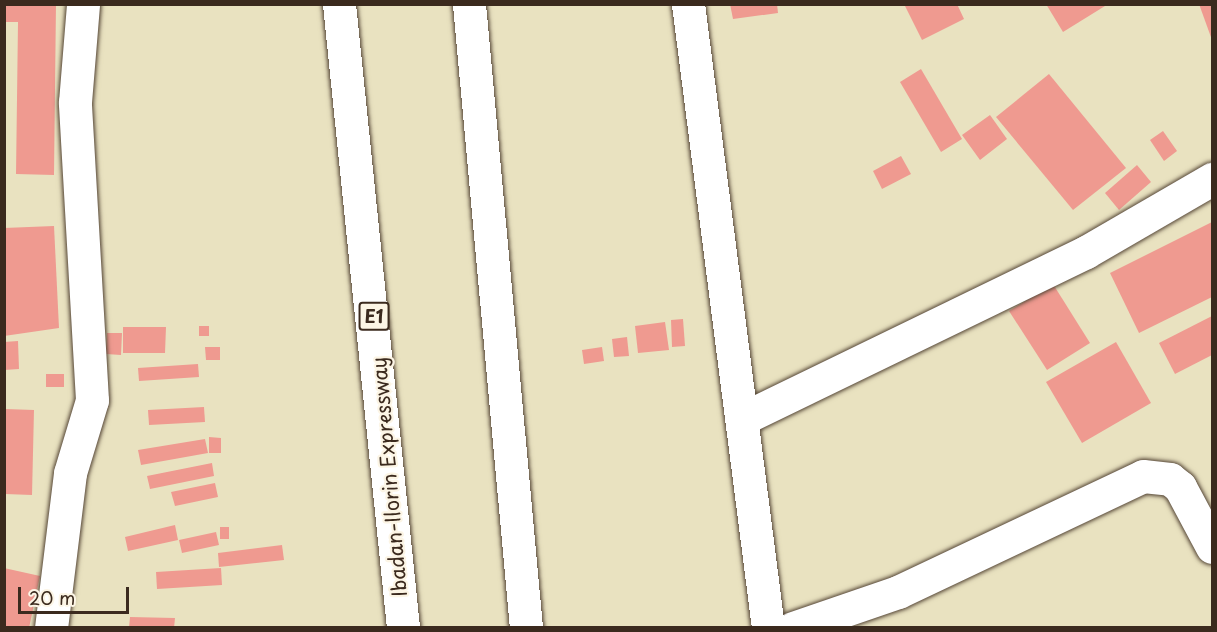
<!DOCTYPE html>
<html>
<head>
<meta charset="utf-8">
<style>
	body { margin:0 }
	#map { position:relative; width:1217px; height:632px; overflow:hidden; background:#e9e2c0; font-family:"Playpen Sans",sans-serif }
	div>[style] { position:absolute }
	.building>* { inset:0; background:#ef9a90 }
	.roads { filter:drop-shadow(0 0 2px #554636) drop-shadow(0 0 2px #554636) }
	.minor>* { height:33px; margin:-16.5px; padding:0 16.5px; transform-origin:16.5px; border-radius:16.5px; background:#fff }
	.highway>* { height:33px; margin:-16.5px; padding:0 16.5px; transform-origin:16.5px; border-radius:16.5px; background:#fff }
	span { translate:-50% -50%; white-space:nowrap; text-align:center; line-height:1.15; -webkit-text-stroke:4.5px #fcf5e5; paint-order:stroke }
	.shield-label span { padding:2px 4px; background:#fcf5e5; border:2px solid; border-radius:4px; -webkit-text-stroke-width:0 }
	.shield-label { font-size:18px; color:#3b2a1e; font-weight:700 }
	.street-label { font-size:20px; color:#3b2a1e }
	.frame { position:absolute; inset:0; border:6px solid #3b2a1e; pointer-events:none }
	.scale { position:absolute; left:18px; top:587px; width:111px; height:27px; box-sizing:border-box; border:3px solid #3b2a1e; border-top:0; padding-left:8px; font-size:18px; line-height:21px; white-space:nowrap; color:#3b2a1e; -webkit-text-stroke:4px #fcf5e5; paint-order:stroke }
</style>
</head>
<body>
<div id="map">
	<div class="building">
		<div style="clip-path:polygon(4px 4px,56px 4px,54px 175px,16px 174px,18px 22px,4px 22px)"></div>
		<div style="clip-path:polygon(730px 4px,777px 4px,778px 13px,733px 19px)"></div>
		<div style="clip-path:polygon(904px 4px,957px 4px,964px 19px,922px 40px)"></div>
		<div style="clip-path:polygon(1046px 4px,1104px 4px,1105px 6px,1063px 32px)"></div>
		<div style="clip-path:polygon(1199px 4px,1212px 4px,1212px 40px)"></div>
		<div style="clip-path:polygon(921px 69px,962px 139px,941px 152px,900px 82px)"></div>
		<div style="clip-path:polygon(1049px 74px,1126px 168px,1073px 210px,996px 117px)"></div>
		<div style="clip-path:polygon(990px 115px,1007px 139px,980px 160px,962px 135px)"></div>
		<div style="clip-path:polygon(1163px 131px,1177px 151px,1164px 161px,1150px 140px)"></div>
		<div style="clip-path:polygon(901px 156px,911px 174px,882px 189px,873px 171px)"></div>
		<div style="clip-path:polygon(1137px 165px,1151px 182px,1119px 210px,1105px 193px)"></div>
		<div style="clip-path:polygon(1212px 222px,1212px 297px,1139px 333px,1110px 273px)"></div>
		<div style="clip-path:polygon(54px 226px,59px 328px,4px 336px,4px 228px)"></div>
		<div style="clip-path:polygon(1053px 284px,1090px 343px,1047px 370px,1009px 311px)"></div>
		<div style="clip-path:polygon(1212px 316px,1212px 355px,1175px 374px,1159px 343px)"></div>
		<div style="clip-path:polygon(683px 319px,685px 346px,672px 347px,671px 320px)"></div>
		<div style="clip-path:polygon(665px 322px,669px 350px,638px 353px,635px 326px)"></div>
		<div style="clip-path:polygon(199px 326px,209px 326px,209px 336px,199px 336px)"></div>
		<div style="clip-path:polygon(123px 327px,166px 327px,165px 353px,123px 353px)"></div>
		<div style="clip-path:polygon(107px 333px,122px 333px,121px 355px,106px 354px)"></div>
		<div style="clip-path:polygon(627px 337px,629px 356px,614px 357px,612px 339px)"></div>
		<div style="clip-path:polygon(18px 341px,19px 369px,4px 370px,4px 342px)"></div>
		<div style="clip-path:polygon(1116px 342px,1151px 403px,1082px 443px,1046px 382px)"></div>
		<div style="clip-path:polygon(205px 347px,220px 347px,220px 360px,206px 360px)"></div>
		<div style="clip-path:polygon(602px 347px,604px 361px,584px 364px,582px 350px)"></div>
		<div style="clip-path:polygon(198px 364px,199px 377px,139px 381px,138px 368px)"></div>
		<div style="clip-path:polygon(46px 374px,64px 374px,64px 387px,46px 387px)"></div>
		<div style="clip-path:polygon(204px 407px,205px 422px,149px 425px,148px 410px)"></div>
		<div style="clip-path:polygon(5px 409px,34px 410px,32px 495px,5px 494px)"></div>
		<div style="clip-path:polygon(209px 437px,221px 438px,221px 453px,209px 453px)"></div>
		<div style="clip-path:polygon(205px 439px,208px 453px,141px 465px,138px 450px)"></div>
		<div style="clip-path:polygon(212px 463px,214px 476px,150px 489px,147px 476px)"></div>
		<div style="clip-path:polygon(215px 483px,218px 497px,175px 506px,171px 492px)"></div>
		<div style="clip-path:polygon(175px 525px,178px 540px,128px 551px,125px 537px)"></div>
		<div style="clip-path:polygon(220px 527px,229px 527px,229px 539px,220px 539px)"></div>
		<div style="clip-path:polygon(216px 532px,219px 545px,182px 553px,179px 540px)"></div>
		<div style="clip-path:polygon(282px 545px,284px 560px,219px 567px,218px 553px)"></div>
		<div style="clip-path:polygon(4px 568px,40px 576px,29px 628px,4px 628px)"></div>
		<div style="clip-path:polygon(221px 568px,222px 585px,157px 589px,156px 572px)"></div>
		<div style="clip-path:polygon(130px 617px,175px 618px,174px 628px,129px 628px)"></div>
	</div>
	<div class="roads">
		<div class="minor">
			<div style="left:688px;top:4px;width:629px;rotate:82.69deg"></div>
			<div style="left:744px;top:418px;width:380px;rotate:-25.9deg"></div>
			<div style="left:1086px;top:252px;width:146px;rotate:-30.1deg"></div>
			<div style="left:51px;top:628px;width:156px;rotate:-83deg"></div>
			<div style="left:70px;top:473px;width:76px;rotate:-73.2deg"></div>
			<div style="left:92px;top:400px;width:298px;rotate:-93.3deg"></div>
			<div style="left:75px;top:102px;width:98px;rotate:-85.3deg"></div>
			<div style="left:793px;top:628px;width:111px;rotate:-18.9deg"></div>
			<div style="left:898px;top:592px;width:271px;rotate:-25.3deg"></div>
			<div style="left:1143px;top:476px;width:27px;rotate:6deg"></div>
			<div style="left:1170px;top:479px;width:13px;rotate:39deg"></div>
			<div style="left:1180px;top:487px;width:68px;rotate:61.9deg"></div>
		</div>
		<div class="highway">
			<div style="left:339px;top:4px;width:627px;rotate:84.14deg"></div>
			<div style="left:469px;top:4px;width:627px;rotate:84.78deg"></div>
		</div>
	</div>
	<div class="shield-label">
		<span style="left:374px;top:316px">E1</span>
	</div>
	<div class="street-label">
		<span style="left:389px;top:477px;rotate:-95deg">Ibadan-Ilorin Expressway</span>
	</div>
	<div class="frame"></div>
	<div class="scale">20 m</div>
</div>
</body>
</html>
